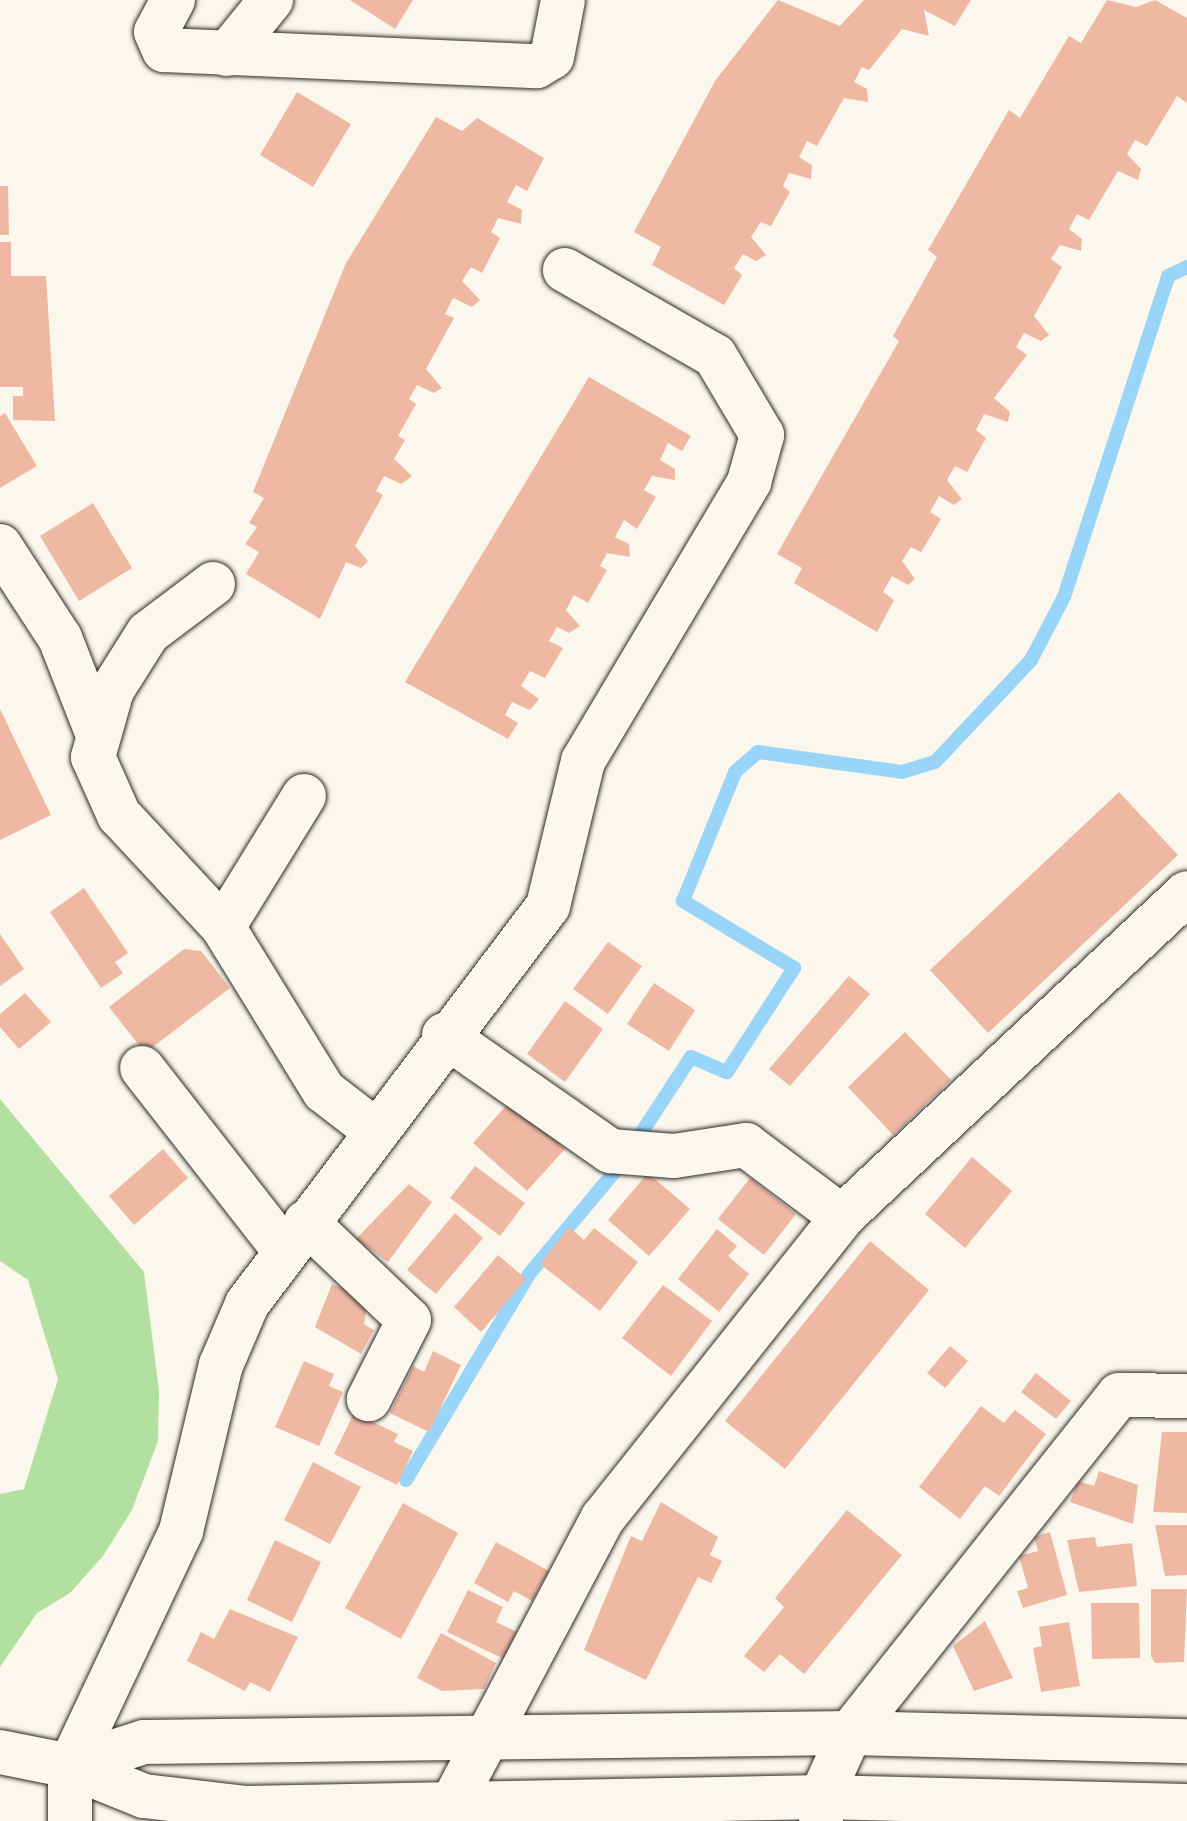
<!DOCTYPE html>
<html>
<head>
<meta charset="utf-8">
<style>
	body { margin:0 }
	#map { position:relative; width:1187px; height:1821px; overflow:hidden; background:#fbf7ec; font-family:"Indie Flower",sans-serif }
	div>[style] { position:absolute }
	.green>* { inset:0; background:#b1e0a0 }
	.stream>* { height:14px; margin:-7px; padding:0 7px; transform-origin:7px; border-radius:7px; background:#99d4f9 }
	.building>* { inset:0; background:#eeb8a3 }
	.roads { filter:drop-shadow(0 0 2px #2b2b2b) drop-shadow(0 0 2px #2b2b2b) }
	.minor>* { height:44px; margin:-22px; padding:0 22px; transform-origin:22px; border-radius:22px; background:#fbf7ec }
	span { translate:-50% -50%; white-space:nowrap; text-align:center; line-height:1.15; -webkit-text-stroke:6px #fbf7ec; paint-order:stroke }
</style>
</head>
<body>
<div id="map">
	<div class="green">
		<div style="clip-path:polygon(0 1099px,144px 1272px,159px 1391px,158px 1441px,132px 1510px,103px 1556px,70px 1593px,37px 1613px,0 1667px,0 1494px,24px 1489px,58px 1379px,28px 1280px,0 1261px)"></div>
	</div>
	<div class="stream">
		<div style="left:406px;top:1480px;width:241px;rotate:-59.1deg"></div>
		<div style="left:530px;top:1273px;width:142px;rotate:-50.1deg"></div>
		<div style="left:621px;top:1164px;width:128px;rotate:-56.8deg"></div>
		<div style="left:691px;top:1057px;width:39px;rotate:23deg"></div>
		<div style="left:727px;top:1072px;width:124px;rotate:-57.2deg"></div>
		<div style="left:794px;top:968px;width:130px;rotate:-148.9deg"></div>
		<div style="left:683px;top:901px;width:139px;rotate:-68deg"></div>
		<div style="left:735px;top:772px;width:30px;rotate:-41deg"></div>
		<div style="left:758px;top:752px;width:145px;rotate:7.9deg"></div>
		<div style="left:902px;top:772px;width:34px;rotate:-17deg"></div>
		<div style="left:935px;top:762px;width:140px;rotate:-46.7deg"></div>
		<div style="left:1031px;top:660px;width:71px;rotate:-62.4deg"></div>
		<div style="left:1064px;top:597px;width:337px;rotate:-72deg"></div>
		<div style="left:1168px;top:276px;width:21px;rotate:-25deg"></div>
	</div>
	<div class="building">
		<div style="clip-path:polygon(350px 0,413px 0,395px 29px)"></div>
		<div style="clip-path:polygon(778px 0,840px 26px,864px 0,971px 0,955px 26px,924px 10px,929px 36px,902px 29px,869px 70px,862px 67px,854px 82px,867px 89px,868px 102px,844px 98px,817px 146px,807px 141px,799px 157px,812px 165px,811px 179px,789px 173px,783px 186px,790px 192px,771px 226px,761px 222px,751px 237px,766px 255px,756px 261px,743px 254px,734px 268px,742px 275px,724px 305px,652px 265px,661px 247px,634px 232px,715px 81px)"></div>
		<div style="clip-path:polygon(1107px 0,1136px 7px,1155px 0,1187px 18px,1187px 103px,1177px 96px,1147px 146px,1135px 140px,1127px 154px,1141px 169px,1138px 180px,1118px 171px,1089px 220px,1077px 214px,1069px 229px,1082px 239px,1081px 251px,1060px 245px,1051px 259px,1062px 267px,1034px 316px,1049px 335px,1041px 341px,1024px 333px,1016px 347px,1027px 355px,994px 398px,1010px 412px,1008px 422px,984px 414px,976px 430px,986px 438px,967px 472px,955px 466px,947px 480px,962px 499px,954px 505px,939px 496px,930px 512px,941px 519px,921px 552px,911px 547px,902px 561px,915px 579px,908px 585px,892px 576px,883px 592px,894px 600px,877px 632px,794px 583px,802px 568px,777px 554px,899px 341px,893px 336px,937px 257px,928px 250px,1009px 110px,1020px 118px,1069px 36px,1081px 43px)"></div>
		<div style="clip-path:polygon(297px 92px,351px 124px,313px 187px,260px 155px)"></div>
		<div style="clip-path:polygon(436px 117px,462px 131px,477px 118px,544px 158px,527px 191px,516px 185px,507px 202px,522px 210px,521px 224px,498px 218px,491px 232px,500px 238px,482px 273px,471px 267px,462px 281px,480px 300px,472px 307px,453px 298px,445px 314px,454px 318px,426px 369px,442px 388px,434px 393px,417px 385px,409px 399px,416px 404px,398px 436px,405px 440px,394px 459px,412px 476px,401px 484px,384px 476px,376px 491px,383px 495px,355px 546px,368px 561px,361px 568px,346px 562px,320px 619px,246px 574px,259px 552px,245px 544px,257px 527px,249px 523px,264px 498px,253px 492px,346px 263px)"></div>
		<div style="clip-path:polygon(0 186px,8px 186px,9px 235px,0 235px)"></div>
		<div style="clip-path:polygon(0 242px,11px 242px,11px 276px,46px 276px,55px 421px,13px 420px,13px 396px,23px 396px,23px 387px,0 387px)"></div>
		<div style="clip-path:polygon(589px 377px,691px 436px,682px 451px,668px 443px,660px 460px,675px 469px,675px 480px,652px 476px,644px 490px,656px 497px,637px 529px,624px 520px,615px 537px,629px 544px,630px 557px,607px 553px,600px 566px,607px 570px,588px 603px,574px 595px,566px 610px,580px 626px,569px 633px,557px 627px,549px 641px,563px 648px,545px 678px,530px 671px,521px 686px,539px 699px,530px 710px,512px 702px,505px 715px,518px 723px,508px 739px,405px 682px)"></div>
		<div style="clip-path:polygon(5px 413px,37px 466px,0 488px,0 416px)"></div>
		<div style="clip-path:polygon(93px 503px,132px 568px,79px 601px,40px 536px)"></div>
		<div style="clip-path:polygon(0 709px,51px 815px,0 840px)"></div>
		<div style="clip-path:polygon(1119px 792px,1178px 855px,988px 1033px,930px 970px)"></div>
		<div style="clip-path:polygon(84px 888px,128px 953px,115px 962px,123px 973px,101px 988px,50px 912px)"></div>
		<div style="clip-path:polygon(0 934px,24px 969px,0 986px)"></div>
		<div style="clip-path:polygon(608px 942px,642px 966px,608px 1014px,573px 989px)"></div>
		<div style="clip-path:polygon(184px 949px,201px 951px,230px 988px,145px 1053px,109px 1007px)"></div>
		<div style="clip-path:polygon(849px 976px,870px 994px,790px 1086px,769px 1069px)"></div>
		<div style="clip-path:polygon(654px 983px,695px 1010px,669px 1051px,627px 1024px)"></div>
		<div style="clip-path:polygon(25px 993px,51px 1022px,19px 1049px,0 1027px,0 1014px)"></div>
		<div style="clip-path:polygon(565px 1001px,603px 1029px,565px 1082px,527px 1054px)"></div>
		<div style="clip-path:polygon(905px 1032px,951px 1080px,893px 1135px,848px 1087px)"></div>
		<div style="clip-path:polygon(511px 1100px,565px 1149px,527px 1191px,473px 1143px)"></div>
		<div style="clip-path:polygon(163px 1149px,188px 1178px,134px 1225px,109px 1196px)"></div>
		<div style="clip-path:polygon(972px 1157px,1012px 1191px,965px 1248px,925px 1214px)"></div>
		<div style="clip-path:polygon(475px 1166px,525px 1203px,500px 1236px,450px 1198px)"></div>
		<div style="clip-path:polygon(648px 1173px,690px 1209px,649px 1256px,608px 1220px)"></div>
		<div style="clip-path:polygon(750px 1178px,796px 1214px,764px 1255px,718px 1219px)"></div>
		<div style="clip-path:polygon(409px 1184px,432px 1202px,388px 1262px,356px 1239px)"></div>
		<div style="clip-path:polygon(455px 1213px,483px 1238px,436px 1294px,407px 1270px)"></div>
		<div style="clip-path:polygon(569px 1227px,584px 1240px,594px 1228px,638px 1262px,600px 1311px,540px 1264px)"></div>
		<div style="clip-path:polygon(717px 1229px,737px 1246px,728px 1256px,749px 1274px,719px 1312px,678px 1279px)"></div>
		<div style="clip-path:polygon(870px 1241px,929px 1290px,785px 1469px,725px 1421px)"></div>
		<div style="clip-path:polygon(498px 1255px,526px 1279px,481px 1332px,454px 1307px)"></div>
		<div style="clip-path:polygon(332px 1284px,368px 1299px,364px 1324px,374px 1330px,361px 1354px,315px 1327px)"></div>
		<div style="clip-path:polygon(663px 1285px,712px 1321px,671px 1376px,622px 1338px)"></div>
		<div style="clip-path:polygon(950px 1346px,968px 1361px,945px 1388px,927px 1373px)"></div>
		<div style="clip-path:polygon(433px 1351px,461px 1365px,429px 1432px,390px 1413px,413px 1366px,424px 1372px)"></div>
		<div style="clip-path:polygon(304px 1361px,334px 1374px,329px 1386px,343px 1392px,319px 1446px,275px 1427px)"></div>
		<div style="clip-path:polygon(1036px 1373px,1071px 1401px,1056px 1419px,1021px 1392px)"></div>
		<div style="clip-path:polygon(981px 1406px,1004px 1423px,1015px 1410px,1046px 1434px,999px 1496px,985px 1486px,960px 1519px,919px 1487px)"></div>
		<div style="clip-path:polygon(354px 1413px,398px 1434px,394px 1442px,413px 1451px,397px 1485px,334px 1454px)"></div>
		<div style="clip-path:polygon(1162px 1432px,1187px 1432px,1187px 1513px,1153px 1512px)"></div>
		<div style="clip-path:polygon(313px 1462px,361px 1487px,330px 1544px,284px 1520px)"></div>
		<div style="clip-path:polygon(1099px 1471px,1138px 1485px,1133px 1524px,1070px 1502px,1078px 1481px,1094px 1486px)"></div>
		<div style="clip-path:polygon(661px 1502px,718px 1537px,710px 1555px,722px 1561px,711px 1583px,698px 1577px,646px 1680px,584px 1650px,631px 1536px,642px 1541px)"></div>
		<div style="clip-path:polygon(403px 1503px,458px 1533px,401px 1639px,345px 1608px)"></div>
		<div style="clip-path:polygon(847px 1510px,902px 1555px,804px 1674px,780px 1654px,764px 1672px,744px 1656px,784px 1607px,775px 1598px)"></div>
		<div style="clip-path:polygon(1155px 1525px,1187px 1525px,1187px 1575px,1165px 1576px)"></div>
		<div style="clip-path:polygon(1050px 1532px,1067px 1595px,1023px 1608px,1017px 1591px,1028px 1588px,1019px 1556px,1038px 1551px,1034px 1537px)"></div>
		<div style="clip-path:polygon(1095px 1537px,1097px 1547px,1132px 1543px,1137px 1586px,1079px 1592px,1067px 1540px)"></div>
		<div style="clip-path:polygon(275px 1540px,321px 1562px,292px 1622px,247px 1600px)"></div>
		<div style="clip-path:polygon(496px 1542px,549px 1571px,532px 1601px,514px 1591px,508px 1602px,474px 1583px)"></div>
		<div style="clip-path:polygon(1151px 1589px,1187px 1589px,1184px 1662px,1155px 1663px,1151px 1656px)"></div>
		<div style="clip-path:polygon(468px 1590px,503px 1607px,496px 1622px,517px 1632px,504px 1659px,447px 1632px)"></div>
		<div style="clip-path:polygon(1091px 1603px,1139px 1603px,1140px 1658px,1092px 1659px)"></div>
		<div style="clip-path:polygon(230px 1609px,298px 1637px,270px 1692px,250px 1682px,245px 1691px,187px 1661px,201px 1632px,214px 1639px)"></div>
		<div style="clip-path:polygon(985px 1621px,1013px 1678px,974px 1691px,953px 1646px)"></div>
		<div style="clip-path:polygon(1069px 1622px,1080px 1686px,1041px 1692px,1033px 1648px,1042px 1646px,1039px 1627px)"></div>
		<div style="clip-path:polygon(441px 1633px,496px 1663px,484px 1689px,442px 1691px,417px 1678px)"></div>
	</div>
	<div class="roads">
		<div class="minor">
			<div style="left:173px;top:0;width:36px;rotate:118deg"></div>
			<div style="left:156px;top:32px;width:20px;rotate:66deg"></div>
			<div style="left:164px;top:50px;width:373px;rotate:2.5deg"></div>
			<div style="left:537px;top:66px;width:17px;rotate:-31deg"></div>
			<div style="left:552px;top:57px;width:58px;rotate:-79.1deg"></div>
			<div style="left:227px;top:54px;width:70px;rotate:-50.8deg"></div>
			<div style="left:0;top:546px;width:110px;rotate:56.9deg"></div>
			<div style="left:60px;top:638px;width:99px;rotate:68.6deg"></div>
			<div style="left:213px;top:584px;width:81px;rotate:143deg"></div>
			<div style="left:148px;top:633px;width:67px;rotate:122.3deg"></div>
			<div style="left:112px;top:690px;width:70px;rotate:105.8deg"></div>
			<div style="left:93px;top:757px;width:64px;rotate:65.9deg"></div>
			<div style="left:119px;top:815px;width:153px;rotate:47.1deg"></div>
			<div style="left:223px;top:927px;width:193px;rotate:58.4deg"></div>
			<div style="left:324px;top:1091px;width:67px;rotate:37.7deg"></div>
			<div style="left:223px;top:927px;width:154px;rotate:-58.3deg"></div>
			<div style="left:444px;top:1035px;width:203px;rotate:34.9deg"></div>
			<div style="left:610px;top:1151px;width:64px;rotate:4.5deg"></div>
			<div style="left:674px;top:1156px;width:73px;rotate:-8.7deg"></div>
			<div style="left:746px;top:1145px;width:120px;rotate:36.9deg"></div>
			<div style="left:142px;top:1068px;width:231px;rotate:52deg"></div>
			<div style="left:306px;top:1222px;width:142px;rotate:43.6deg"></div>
			<div style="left:409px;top:1320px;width:89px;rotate:116.9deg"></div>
			<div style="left:0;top:1752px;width:71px;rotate:11.3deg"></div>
			<div style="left:70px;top:1766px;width:80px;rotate:22.1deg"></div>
			<div style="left:144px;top:1796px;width:101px;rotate:6.8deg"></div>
			<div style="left:244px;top:1808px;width:577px;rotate:-1.09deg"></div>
			<div style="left:821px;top:1797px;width:366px;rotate:1.4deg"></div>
			<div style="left:70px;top:1766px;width:78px;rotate:-18deg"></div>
			<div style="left:144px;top:1742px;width:706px;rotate:-0.73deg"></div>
			<div style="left:850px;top:1733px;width:337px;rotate:1.4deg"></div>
			<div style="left:70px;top:1821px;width:55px;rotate:-90deg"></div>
			<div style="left:70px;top:1766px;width:260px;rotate:-64.7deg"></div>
			<div style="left:181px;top:1531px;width:171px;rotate:-76.5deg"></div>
			<div style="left:221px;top:1365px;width:66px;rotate:-66.9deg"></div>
			<div style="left:247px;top:1304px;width:499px;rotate:-52.9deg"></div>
			<div style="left:548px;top:906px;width:149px;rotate:-76.4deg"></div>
			<div style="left:583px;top:761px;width:325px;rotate:-59.2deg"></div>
			<div style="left:749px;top:482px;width:49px;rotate:-74.5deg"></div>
			<div style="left:762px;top:435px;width:92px;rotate:-120.7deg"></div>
			<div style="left:715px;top:356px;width:173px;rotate:-150.2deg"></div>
			<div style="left:443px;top:1821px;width:343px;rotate:-62.2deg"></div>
			<div style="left:603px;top:1518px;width:384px;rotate:-51.5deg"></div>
			<div style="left:842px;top:1217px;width:473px;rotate:-43.2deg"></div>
			<div style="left:821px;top:1821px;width:24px;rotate:-90deg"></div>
			<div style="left:821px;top:1797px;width:70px;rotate:-65.6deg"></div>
			<div style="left:850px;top:1733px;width:432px;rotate:-51.5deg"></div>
			<div style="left:1119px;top:1395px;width:68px;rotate:0.8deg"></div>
		</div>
	</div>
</div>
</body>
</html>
